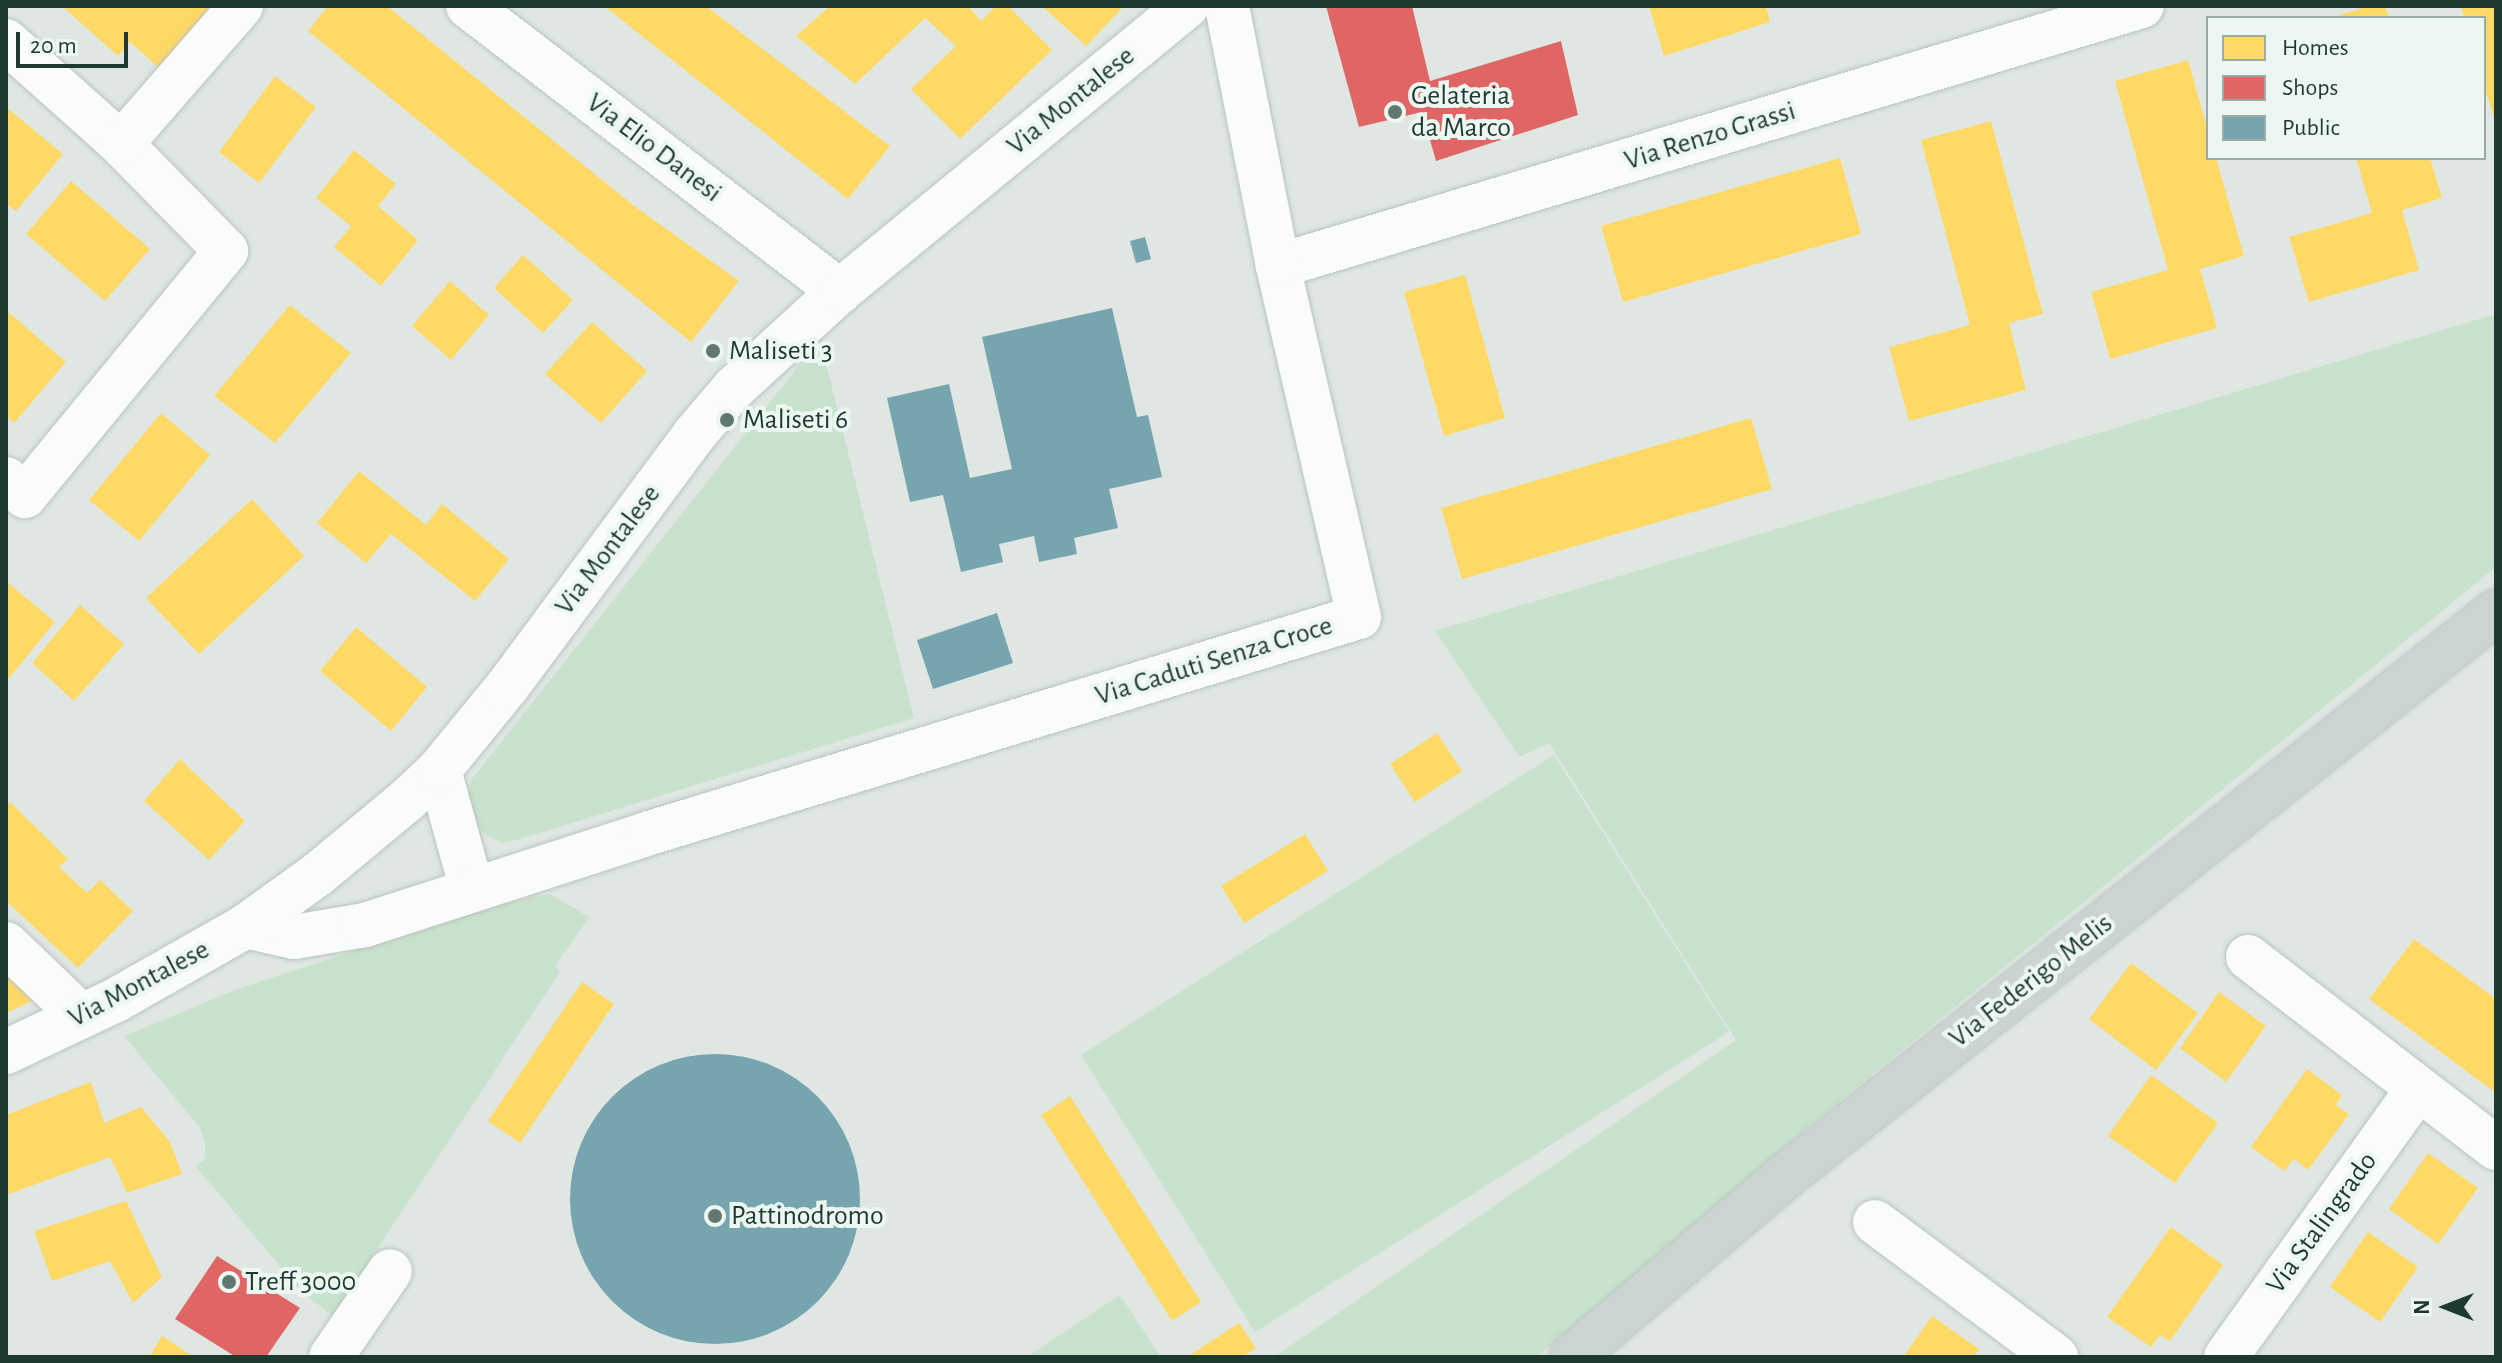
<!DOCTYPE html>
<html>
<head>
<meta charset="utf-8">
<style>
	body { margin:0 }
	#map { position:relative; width:2502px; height:1363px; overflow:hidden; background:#e0e7e3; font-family:"Alegreya Sans",sans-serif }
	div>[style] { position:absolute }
	.green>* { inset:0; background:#c8e2cd }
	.homes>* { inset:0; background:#ffd966 }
	.shops>* { inset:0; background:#e06666 }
	.public>* { inset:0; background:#76a5af }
	.round { border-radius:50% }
	.roads { filter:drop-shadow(0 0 2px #bac4bf) drop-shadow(0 0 2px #bac4bf) }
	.minor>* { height:44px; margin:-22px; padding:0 22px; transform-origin:22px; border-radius:22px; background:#fafbfb }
	.major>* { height:44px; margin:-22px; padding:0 22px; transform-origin:22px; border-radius:22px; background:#ccd4d1 }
	.dots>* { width:22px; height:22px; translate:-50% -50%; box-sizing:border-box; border:4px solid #edf7f1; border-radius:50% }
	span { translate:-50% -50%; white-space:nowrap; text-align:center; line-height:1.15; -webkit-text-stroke:8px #edf7f1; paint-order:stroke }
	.poi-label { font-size:28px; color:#1e3a2f }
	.left { translate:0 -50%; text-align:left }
	.street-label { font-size:28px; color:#1e3a2f }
	.frame { position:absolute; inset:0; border:8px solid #1e3a2f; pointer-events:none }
	.legend { position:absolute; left:2206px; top:16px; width:280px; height:144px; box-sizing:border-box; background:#edf7f1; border:2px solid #9aaba3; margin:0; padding:10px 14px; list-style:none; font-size:24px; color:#1e3a2f }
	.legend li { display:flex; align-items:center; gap:16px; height:40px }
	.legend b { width:40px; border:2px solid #9aaba3 }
	.north { position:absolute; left:2406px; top:1267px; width:80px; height:80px; -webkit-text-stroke:6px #edf7f1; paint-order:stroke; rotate:270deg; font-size:22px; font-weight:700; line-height:32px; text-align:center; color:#1e3a2f }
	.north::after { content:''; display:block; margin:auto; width:28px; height:36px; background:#1e3a2f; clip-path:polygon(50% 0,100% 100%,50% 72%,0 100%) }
	.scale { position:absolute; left:16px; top:32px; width:112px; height:36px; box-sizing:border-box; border:4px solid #1e3a2f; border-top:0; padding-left:10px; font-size:24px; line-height:28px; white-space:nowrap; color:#1e3a2f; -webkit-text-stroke:6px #edf7f1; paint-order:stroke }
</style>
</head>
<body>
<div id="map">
	<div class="green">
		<div style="clip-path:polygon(2496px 314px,2496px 567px,1816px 1120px,1537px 1357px,1274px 1357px,1736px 1040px,1549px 743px,1520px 757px,1435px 631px)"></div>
		<div style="clip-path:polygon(820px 339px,914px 718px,520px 839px,501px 843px,485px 834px,471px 820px,468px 797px,471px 780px)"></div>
		<div style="clip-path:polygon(1554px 755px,1729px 1032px,1255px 1332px,1081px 1055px)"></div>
		<div style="clip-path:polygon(550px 894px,589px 917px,555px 966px,560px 972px,333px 1316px,304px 1294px,196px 1167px,205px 1159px,205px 1142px,200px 1128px,124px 1036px,238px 989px,480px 909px)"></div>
		<div style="clip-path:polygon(1120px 1295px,1161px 1357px,1027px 1357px)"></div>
	</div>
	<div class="homes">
		<div style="clip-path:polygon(62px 6px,206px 6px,214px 13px,161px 70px,130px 42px,118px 56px)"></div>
		<div style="clip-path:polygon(328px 6px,387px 6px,633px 205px,739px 281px,691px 342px,308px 31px)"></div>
		<div style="clip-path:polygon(604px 6px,706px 6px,890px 146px,848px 199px)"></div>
		<div style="clip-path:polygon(830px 6px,968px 6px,981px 21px,996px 6px,1008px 6px,1052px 50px,960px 139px,911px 89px,956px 46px,925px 18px,855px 84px,796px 36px)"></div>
		<div style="clip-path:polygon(1042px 6px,1124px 6px,1086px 46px)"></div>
		<div style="clip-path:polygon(1649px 6px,1766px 6px,1770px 22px,1664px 56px)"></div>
		<div style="clip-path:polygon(2369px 6px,2385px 6px,2389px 18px,2331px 18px)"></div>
		<div style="clip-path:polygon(2461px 6px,2496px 6px,2496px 124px,2484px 86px,2484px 18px,2464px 18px)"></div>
		<div style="clip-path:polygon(2188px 60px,2208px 131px,2208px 158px,2216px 158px,2244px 256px,2200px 269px,2217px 328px,2110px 359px,2091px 292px,2168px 270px,2115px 81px)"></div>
		<div style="clip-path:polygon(275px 76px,316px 107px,259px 183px,219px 152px)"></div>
		<div style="clip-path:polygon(6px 107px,63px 154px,16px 211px,6px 203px)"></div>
		<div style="clip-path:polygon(1991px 121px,2043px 314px,2009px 323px,2026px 390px,1909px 421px,1889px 347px,1970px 325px,1921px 140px)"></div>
		<div style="clip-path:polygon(354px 150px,396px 184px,378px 206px,418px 240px,381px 286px,334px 247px,351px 226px,316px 198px)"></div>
		<div style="clip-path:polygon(1840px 158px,1861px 234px,1623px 302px,1601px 226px)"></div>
		<div style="clip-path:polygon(2356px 158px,2430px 158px,2442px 198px,2402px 210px,2419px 270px,2309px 302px,2289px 237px,2372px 213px)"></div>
		<div style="clip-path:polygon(71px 181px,150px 249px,105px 301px,26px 234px)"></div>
		<div style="clip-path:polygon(523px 255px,573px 300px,543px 333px,494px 288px)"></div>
		<div style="clip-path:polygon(1465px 275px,1505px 418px,1444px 436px,1404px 292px)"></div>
		<div style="clip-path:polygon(450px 281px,489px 315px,451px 360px,412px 326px)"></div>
		<div style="clip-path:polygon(290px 305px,351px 353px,275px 443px,214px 396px)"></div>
		<div style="clip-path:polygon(6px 310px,66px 362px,14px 423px,6px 416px)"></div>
		<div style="clip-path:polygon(592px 322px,647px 371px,601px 423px,545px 374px)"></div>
		<div style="clip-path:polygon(161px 413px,210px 455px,139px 541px,89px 500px)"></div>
		<div style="clip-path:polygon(1751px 418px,1772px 489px,1462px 579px,1441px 508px)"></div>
		<div style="clip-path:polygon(359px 471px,426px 525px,442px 504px,509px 559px,475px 601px,391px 534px,366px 563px,317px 523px)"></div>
		<div style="clip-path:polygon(252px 499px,304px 556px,199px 654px,146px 598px)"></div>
		<div style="clip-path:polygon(6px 581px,55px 622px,9px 678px,6px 675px)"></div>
		<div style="clip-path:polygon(80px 605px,124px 644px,74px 701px,32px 663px)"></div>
		<div style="clip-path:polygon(356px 627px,427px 687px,391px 731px,320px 671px)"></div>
		<div style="clip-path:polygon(1437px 733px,1462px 771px,1415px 802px,1390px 764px)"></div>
		<div style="clip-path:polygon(180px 759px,245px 821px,209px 860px,144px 801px)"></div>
		<div style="clip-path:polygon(10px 802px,68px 859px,59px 867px,87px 893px,100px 880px,133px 911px,78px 968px,6px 901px,6px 806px)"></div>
		<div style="clip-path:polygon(1305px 834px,1328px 871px,1244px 923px,1221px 886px)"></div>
		<div style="clip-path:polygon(2414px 939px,2496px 999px,2496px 1093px,2369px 999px)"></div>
		<div style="clip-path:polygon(2131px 963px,2198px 1013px,2156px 1070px,2089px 1019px)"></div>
		<div style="clip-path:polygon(6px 971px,36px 999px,6px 1013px)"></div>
		<div style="clip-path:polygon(582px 982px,614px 1004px,520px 1143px,488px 1121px)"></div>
		<div style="clip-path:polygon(2219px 992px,2266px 1026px,2226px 1082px,2180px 1048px)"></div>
		<div style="clip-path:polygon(2307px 1069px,2342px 1095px,2336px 1105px,2349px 1114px,2308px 1170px,2294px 1159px,2284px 1171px,2251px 1147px)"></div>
		<div style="clip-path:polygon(2151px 1075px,2218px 1123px,2175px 1183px,2108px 1136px)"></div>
		<div style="clip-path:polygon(91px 1082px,104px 1123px,141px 1107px,170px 1142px,182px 1174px,127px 1193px,110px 1157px,6px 1195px,6px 1115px)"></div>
		<div style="clip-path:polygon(1070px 1096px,1201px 1302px,1172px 1321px,1041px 1115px)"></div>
		<div style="clip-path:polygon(2428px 1153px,2478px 1188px,2438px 1244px,2389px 1209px)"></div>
		<div style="clip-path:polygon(126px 1201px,162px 1277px,133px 1303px,110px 1261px,52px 1281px,34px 1231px)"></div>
		<div style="clip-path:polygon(2171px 1227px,2223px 1265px,2170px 1341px,2160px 1335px,2151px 1347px,2107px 1317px)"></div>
		<div style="clip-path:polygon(2368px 1232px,2418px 1267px,2380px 1322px,2330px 1287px)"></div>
		<div style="clip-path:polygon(1932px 1316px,1979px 1349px,1973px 1357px,1903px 1357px)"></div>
		<div style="clip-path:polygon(1239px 1323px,1256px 1348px,1242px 1357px,1187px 1357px)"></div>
		<div style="clip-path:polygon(162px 1336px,194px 1357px,149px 1357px)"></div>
	</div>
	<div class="shops">
		<div style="clip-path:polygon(1326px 6px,1412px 6px,1430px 81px,1561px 41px,1578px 115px,1436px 161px,1422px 112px,1359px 127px)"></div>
		<div style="clip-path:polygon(217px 1256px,300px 1308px,266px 1357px,236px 1357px,175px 1319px)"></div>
	</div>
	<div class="public">
		<div style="clip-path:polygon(1145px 237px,1151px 259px,1136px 263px,1130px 241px)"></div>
		<div style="clip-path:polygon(1112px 308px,1137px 417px,1148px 415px,1162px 477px,1109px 489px,1118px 528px,1074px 538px,1077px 554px,1039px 562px,1034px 536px,999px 544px,1003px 562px,961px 572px,943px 495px,910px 502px,887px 398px,949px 384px,970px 478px,1012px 469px,982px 337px)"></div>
		<div style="clip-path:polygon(997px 613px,1013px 663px,933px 689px,917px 640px)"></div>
		<div class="round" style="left:570px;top:1054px;width:290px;height:290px"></div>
	</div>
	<div class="roads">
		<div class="minor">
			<div style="left:468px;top:6px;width:469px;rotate:37.5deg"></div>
			<div style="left:6px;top:41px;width:154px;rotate:41.8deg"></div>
			<div style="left:121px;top:144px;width:150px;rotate:45.5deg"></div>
			<div style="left:226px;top:251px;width:317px;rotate:129.4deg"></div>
			<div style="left:25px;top:496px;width:25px;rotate:-138deg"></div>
			<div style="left:121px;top:144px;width:183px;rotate:-49deg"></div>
			<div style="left:1278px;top:266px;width:902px;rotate:-16.75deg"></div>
			<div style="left:439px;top:770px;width:124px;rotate:74.6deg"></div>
			<div style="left:246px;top:926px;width:49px;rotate:12.9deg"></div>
			<div style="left:294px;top:937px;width:72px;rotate:-9.6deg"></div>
			<div style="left:365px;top:925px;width:295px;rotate:-17.9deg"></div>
			<div style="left:646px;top:834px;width:745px;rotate:-16.93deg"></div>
			<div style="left:1359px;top:617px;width:360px;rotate:-103deg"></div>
			<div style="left:1278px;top:266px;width:265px;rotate:-101.1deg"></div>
			<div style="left:6px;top:944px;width:104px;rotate:43.8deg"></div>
			<div style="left:2248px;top:957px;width:313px;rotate:37.6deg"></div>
			<div style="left:6px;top:1052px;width:122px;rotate:-25.3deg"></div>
			<div style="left:116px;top:1000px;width:150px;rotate:-29.6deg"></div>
			<div style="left:246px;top:926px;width:89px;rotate:-35.8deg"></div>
			<div style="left:318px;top:874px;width:114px;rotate:-39.7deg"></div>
			<div style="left:406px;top:801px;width:45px;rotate:-43.2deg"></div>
			<div style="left:439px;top:770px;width:107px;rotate:-50.7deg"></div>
			<div style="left:507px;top:687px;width:314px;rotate:-53.4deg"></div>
			<div style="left:694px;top:435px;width:62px;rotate:-49.6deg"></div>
			<div style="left:734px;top:388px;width:144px;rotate:-42.5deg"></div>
			<div style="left:840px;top:291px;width:449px;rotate:-39.4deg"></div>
			<div style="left:1875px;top:1222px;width:226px;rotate:36.7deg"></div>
			<div style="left:331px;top:1357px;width:104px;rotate:-55.5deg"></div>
			<div style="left:2226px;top:1357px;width:330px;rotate:-54.4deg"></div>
		</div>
		<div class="major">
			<div style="left:1572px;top:1357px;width:278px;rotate:-40.3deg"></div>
			<div style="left:1784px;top:1177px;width:909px;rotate:-38.43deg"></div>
		</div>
	</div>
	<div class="dots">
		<div style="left:1395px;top:112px;background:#62776e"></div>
		<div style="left:713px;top:351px;background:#62776e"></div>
		<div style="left:727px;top:420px;background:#62776e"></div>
		<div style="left:715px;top:1216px;background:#62776e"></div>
		<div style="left:229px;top:1282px;background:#62776e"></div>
	</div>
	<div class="poi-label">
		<span class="left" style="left:1411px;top:112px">Gelateria<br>da Marco</span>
		<span class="left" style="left:729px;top:351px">Maliseti 3</span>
		<span class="left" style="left:743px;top:420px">Maliseti 6</span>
		<span class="left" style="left:731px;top:1216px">Pattinodromo</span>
		<span class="left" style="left:245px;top:1282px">Treff 3000</span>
	</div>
	<div class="street-label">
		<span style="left:1071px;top:101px;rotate:-39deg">Via Montalese</span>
		<span style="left:1710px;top:136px;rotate:-17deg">Via Renzo Grassi</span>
		<span style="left:654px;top:148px;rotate:37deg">Via Elio Danesi</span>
		<span style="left:608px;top:550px;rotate:-53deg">Via Montalese</span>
		<span style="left:1214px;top:661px;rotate:-17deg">Via Caduti Senza Croce</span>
		<span style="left:2031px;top:981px;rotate:-38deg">Via Federigo Melis</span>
		<span style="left:139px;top:984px;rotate:-28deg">Via Montalese</span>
		<span style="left:2322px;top:1223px;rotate:-54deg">Via Stalingrado</span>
	</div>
	<div class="frame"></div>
	<ul class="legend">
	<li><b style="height:22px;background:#ffd966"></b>Homes</li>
	<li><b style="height:22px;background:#e06666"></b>Shops</li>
	<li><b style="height:22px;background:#76a5af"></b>Public</li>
	</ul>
	<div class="north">N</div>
	<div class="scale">20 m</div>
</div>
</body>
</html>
